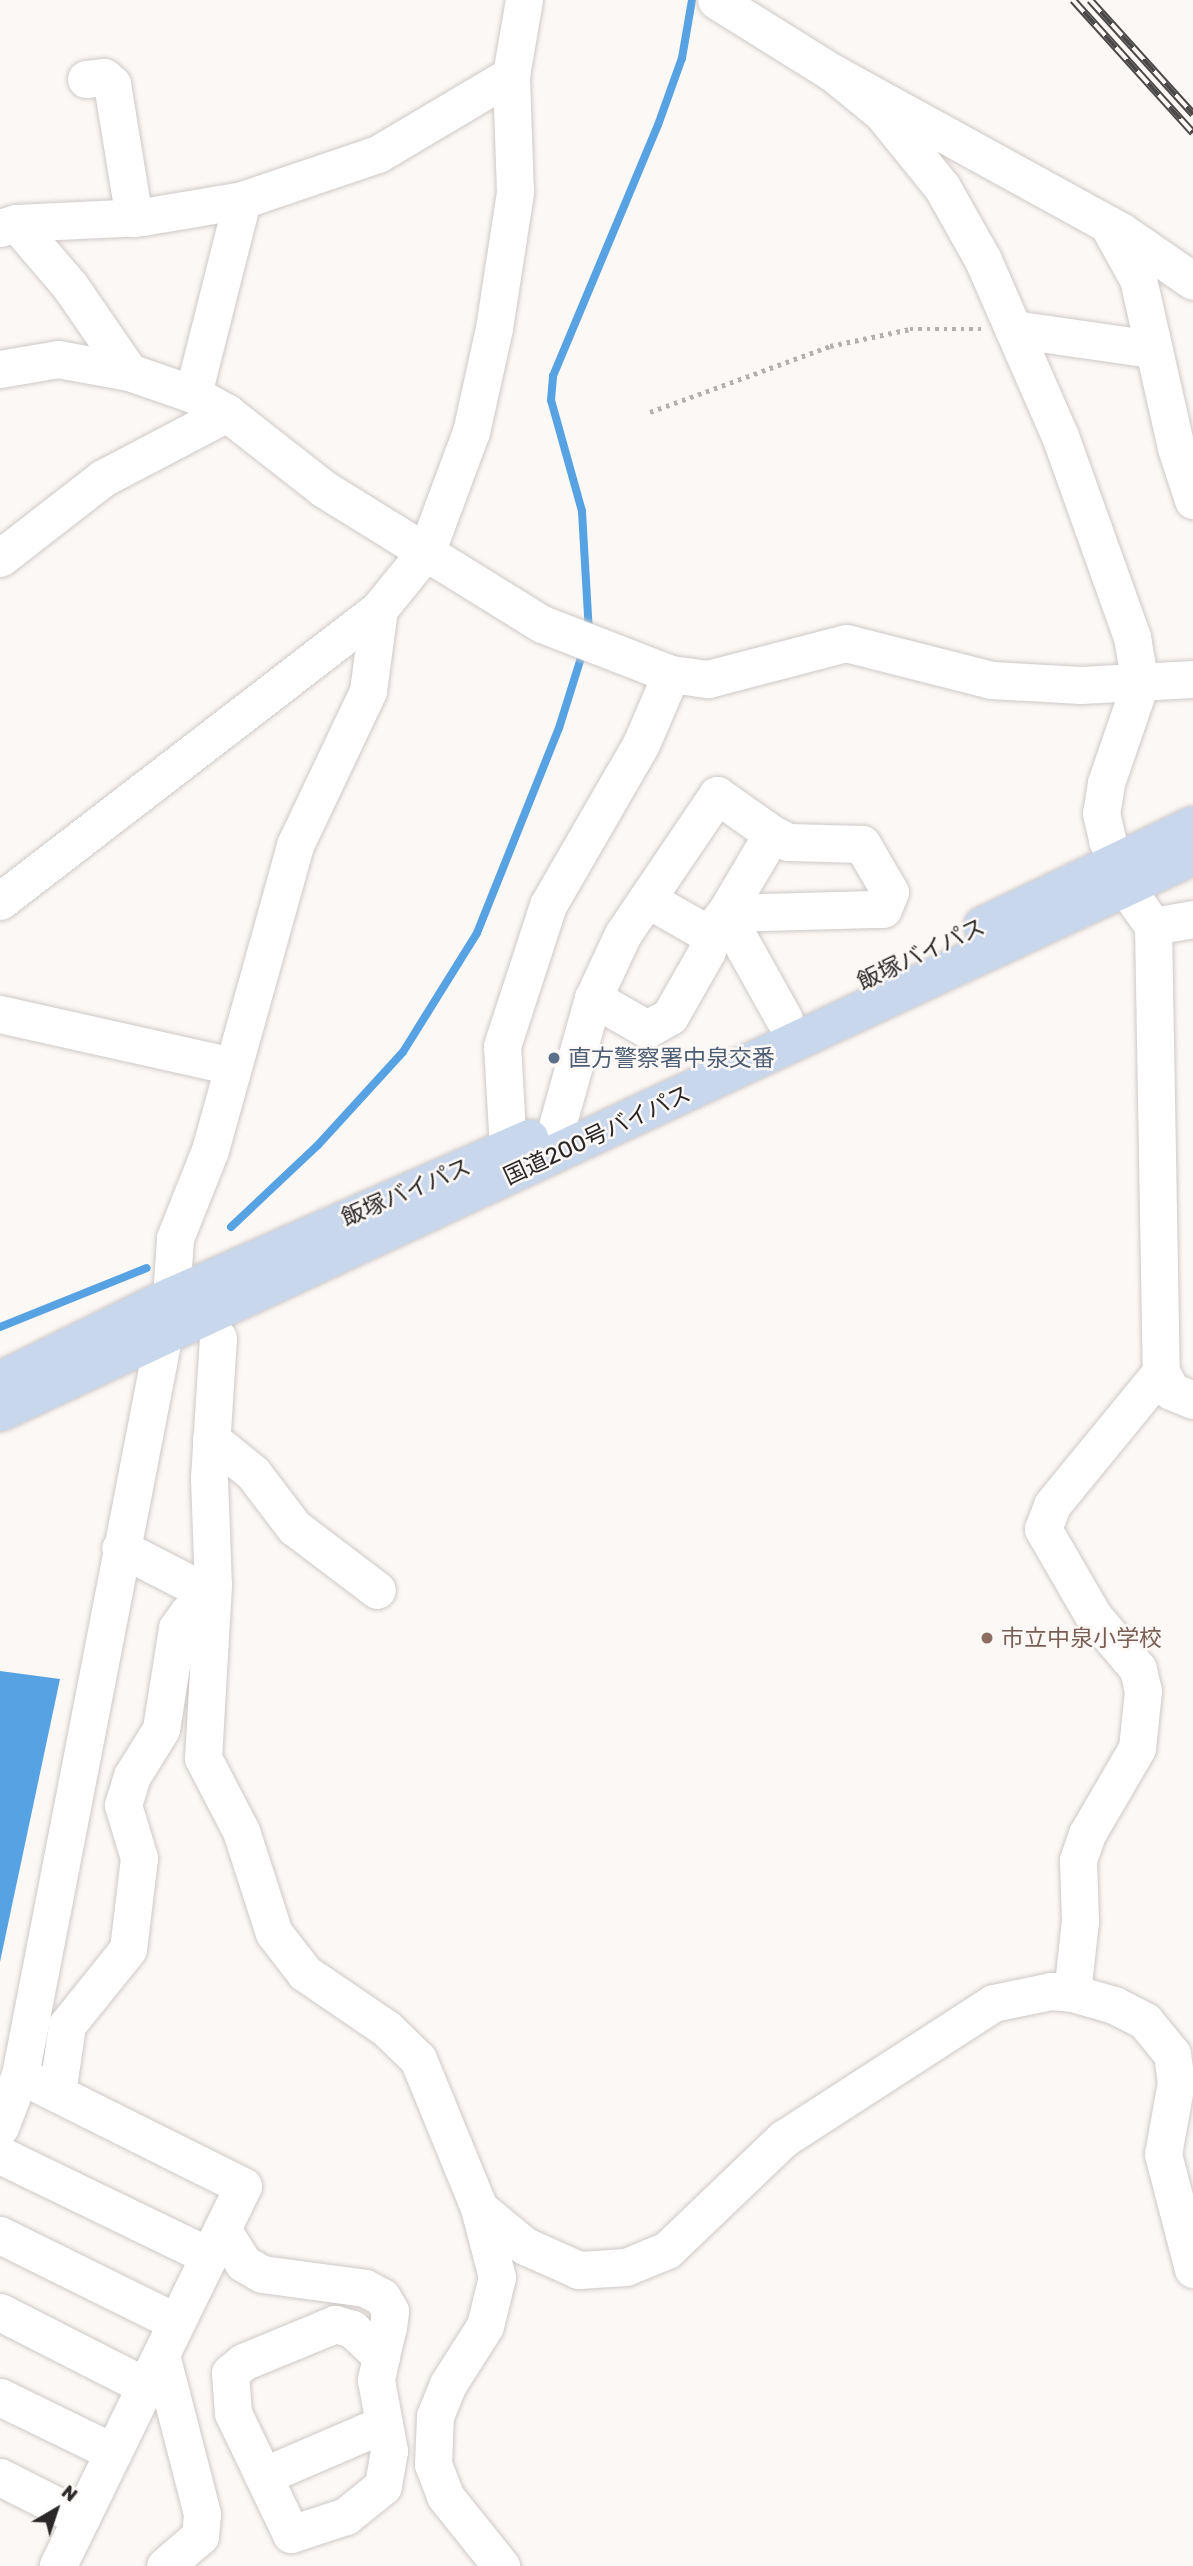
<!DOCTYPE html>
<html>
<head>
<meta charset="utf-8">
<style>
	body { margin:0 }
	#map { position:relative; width:1193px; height:2566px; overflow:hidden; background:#fcf8f6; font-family:Rubik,"Noto Sans JP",sans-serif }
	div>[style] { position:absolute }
	.water>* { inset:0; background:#57a2e2 }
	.stream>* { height:8px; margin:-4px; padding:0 4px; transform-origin:4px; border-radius:4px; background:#57a2e2 }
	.path>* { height:4.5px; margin-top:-2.25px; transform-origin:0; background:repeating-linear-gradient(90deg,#b3b0af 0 3.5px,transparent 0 8.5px) }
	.roads { filter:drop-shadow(0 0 2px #cdc9c7) drop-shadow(0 0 2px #cdc9c7) }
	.minor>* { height:37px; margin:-18.5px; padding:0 18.5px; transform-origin:18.5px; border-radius:18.5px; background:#fff }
	.highway>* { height:38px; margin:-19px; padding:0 19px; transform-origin:19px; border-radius:19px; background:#c9d7ed }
	.rail>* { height:8px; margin-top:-4px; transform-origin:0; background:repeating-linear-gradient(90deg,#fcf8f6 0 16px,#4b4949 0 32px); box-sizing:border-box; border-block:2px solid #4b4949 }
	.dots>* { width:19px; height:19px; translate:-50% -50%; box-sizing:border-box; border:4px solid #fcf8f6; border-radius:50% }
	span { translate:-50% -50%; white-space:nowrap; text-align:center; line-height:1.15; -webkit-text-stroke:5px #fcf8f6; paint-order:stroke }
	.street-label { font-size:23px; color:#292727 }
	.service-label { font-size:23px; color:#4e5e75 }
	.left { translate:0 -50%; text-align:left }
	.education-label { font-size:23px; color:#785e54 }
	.north { position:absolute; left:21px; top:2475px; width:70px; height:70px; -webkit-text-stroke:5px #fcf8f6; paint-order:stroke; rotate:39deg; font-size:19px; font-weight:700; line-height:28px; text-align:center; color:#292727 }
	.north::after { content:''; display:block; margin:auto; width:24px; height:32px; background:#292727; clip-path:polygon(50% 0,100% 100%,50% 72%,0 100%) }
</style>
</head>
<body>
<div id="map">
	<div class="water">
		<div style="clip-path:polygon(0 1671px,60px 1679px,0 1962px)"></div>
	</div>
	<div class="stream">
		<div style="left:589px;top:633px;width:122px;rotate:-93.3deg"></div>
		<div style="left:582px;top:511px;width:115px;rotate:-105.6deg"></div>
		<div style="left:551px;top:400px;width:24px;rotate:-85deg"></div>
		<div style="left:553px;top:376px;width:272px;rotate:-67.3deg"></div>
		<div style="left:658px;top:125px;width:71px;rotate:-70.3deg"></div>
		<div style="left:682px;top:58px;width:59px;rotate:-80.2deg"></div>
		<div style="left:231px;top:1227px;width:120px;rotate:-43.3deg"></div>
		<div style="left:318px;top:1145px;width:126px;rotate:-47.6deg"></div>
		<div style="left:403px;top:1052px;width:140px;rotate:-58.1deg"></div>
		<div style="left:477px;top:933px;width:221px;rotate:-68.2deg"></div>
		<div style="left:559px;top:728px;width:84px;rotate:-72.6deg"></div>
		<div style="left:0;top:1327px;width:158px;rotate:-21.9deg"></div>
	</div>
	<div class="path">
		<div style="left:650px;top:412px;width:192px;rotate:-20.1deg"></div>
		<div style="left:830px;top:346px;width:82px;rotate:-12deg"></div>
		<div style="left:910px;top:329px;width:71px"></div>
	</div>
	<div class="roads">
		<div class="minor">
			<div style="left:716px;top:0;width:138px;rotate:32deg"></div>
			<div style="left:833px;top:73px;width:330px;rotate:28.8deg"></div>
			<div style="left:1122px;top:232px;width:86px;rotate:34.6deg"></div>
			<div style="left:833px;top:73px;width:63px;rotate:39.2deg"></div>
			<div style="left:882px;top:113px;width:95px;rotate:51deg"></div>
			<div style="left:942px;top:187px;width:84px;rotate:60.7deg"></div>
			<div style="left:983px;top:260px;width:192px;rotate:66.4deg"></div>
			<div style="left:1060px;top:436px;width:214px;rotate:70.3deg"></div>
			<div style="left:1132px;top:637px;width:48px;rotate:80.3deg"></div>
			<div style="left:1140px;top:684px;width:105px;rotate:109deg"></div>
			<div style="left:1106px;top:783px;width:30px;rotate:99deg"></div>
			<div style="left:1101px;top:813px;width:28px;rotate:77deg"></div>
			<div style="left:1107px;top:840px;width:53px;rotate:67.8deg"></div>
			<div style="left:1127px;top:889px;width:45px;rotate:54.9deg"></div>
			<div style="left:1153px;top:926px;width:41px;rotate:-9.9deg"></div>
			<div style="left:86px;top:79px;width:18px;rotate:-6deg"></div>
			<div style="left:104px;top:77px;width:11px;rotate:41deg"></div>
			<div style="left:112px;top:84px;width:136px;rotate:80.7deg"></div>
			<div style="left:16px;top:223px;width:83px;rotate:49.4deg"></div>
			<div style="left:70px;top:286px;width:104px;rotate:55.5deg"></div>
			<div style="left:1108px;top:225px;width:62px;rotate:60.9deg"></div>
			<div style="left:1138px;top:279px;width:173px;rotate:77.3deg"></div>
			<div style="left:1176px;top:448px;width:55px;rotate:71.9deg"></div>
			<div style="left:0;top:228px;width:17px;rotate:-17deg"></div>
			<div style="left:16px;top:223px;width:126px;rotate:-2.7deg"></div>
			<div style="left:142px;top:217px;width:101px;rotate:-9.6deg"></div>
			<div style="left:242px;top:200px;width:144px;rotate:-18.7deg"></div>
			<div style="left:378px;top:154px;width:155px;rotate:-30.7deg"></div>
			<div style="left:1013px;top:329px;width:140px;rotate:8.2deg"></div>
			<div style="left:0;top:369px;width:59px;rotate:-9.8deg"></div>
			<div style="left:58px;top:359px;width:72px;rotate:10.4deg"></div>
			<div style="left:129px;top:372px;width:68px;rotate:19deg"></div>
			<div style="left:193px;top:394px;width:39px;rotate:29deg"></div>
			<div style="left:227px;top:413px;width:123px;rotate:38.1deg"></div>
			<div style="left:324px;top:489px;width:256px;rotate:31.8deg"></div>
			<div style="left:542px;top:624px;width:138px;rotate:21.2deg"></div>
			<div style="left:671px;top:674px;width:37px;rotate:8deg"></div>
			<div style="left:708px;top:679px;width:143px;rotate:-14.6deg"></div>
			<div style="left:846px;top:643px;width:150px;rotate:14.3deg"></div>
			<div style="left:991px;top:680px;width:90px;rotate:3.2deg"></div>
			<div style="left:1081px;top:685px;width:112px;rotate:-3.1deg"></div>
			<div style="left:193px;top:394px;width:200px;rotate:-75.8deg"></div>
			<div style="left:0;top:558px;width:130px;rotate:-37.8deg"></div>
			<div style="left:103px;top:478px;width:140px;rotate:-27.7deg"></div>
			<div style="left:647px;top:899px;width:70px;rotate:29.8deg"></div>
			<div style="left:708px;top:934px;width:27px;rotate:-51deg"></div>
			<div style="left:725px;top:913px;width:158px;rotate:-1.5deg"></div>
			<div style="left:883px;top:909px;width:18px;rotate:-68deg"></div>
			<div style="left:890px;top:892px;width:56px;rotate:-120.3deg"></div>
			<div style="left:862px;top:844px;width:74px;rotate:-178.5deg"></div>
			<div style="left:788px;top:842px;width:18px;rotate:-153deg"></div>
			<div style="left:0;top:901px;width:478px;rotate:-37.6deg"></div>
			<div style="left:379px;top:609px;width:76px;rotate:-50.9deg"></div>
			<div style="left:427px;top:550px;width:126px;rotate:-69.6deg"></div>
			<div style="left:471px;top:432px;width:107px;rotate:-77.5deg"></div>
			<div style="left:494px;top:328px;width:138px;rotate:-81.2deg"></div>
			<div style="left:515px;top:192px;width:117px;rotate:-92deg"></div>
			<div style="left:511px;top:75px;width:76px;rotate:-80.2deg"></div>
			<div style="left:1153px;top:926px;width:446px;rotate:89deg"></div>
			<div style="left:1161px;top:1372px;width:21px;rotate:62deg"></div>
			<div style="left:1171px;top:1391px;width:24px;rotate:22deg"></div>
			<div style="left:593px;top:998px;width:62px;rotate:29.9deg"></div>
			<div style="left:647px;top:1029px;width:26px;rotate:-29deg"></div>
			<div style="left:670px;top:1016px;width:75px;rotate:-60.4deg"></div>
			<div style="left:707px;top:951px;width:17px;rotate:-87deg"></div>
			<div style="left:0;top:1014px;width:238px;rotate:12.6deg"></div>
			<div style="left:557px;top:1126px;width:133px;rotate:-74.3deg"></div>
			<div style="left:593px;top:998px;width:71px;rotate:-64.9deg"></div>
			<div style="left:623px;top:934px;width:168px;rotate:-55.9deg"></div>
			<div style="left:717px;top:795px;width:67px;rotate:35.3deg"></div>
			<div style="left:772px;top:834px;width:92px;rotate:120.7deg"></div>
			<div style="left:725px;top:913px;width:121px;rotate:60.9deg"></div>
			<div style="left:508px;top:1149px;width:103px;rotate:-93.3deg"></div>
			<div style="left:502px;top:1046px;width:148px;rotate:-71.9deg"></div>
			<div style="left:548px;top:905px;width:186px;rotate:-60deg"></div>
			<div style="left:641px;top:744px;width:76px;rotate:-66.8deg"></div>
			<div style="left:218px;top:1338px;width:140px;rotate:93.7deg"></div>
			<div style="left:209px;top:1478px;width:107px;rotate:87.9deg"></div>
			<div style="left:213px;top:1585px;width:173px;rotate:93.3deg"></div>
			<div style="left:203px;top:1758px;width:82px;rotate:62.5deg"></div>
			<div style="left:241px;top:1831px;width:107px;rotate:72.1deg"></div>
			<div style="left:274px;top:1933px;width:51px;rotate:52.2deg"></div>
			<div style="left:305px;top:1973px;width:99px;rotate:34.3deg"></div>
			<div style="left:387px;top:2029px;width:43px;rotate:44.1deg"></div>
			<div style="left:418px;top:2059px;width:161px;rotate:67.7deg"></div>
			<div style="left:479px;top:2208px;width:71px;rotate:75.4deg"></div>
			<div style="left:497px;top:2277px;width:50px;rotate:103.8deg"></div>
			<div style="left:485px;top:2326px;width:69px;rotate:122.5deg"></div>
			<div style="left:448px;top:2384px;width:35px;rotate:112deg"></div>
			<div style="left:435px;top:2416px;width:48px;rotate:92.4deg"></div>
			<div style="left:433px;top:2464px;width:34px;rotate:69deg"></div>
			<div style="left:445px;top:2496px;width:90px;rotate:51.3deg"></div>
			<div style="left:211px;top:1439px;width:54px;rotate:39deg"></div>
			<div style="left:253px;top:1473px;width:68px;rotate:52.8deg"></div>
			<div style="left:294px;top:1527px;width:104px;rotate:37.2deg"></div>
			<div style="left:1072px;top:1993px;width:72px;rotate:-83.7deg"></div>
			<div style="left:1080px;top:1921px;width:61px;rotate:-91.9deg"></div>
			<div style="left:1078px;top:1860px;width:28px;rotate:-71deg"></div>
			<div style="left:1087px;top:1834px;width:99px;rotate:-59.8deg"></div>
			<div style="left:1137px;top:1748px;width:57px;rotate:-84deg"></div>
			<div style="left:1143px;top:1691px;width:23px;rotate:-103deg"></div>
			<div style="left:1138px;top:1669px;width:68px;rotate:-130.2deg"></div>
			<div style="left:1094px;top:1617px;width:102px;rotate:-120.1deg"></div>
			<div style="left:1043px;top:1529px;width:26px;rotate:-69deg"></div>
			<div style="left:1052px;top:1505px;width:172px;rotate:-50.7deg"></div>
			<div style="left:20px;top:2075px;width:249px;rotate:26.5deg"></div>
			<div style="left:243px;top:2186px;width:423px;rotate:116deg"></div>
			<div style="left:57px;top:2093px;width:69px;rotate:-81.6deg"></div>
			<div style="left:67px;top:2025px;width:97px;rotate:-51.2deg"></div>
			<div style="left:128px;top:1949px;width:92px;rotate:-83.1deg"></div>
			<div style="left:139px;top:1858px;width:55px;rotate:-106.8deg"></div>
			<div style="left:123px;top:1805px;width:30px;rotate:-73deg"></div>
			<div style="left:132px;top:1776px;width:55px;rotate:-58.3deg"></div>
			<div style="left:161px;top:1729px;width:102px;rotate:-81deg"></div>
			<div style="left:177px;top:1628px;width:19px;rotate:-54deg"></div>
			<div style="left:188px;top:1613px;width:30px;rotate:-37deg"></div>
			<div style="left:212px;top:1595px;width:103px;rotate:-152.9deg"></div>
			<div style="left:0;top:2127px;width:56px;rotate:-69deg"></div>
			<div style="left:20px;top:2075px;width:793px;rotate:-79.02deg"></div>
			<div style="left:171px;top:1297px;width:59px;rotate:-86.1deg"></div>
			<div style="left:175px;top:1238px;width:95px;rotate:-68.3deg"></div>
			<div style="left:210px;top:1150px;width:317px;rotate:-74.4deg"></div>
			<div style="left:295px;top:845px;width:170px;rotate:-64.6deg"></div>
			<div style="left:368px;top:691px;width:83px;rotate:-82.4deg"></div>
			<div style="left:0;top:2155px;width:232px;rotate:25.8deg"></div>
			<div style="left:479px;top:2208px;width:60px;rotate:39.6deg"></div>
			<div style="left:525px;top:2246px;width:59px;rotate:24deg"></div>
			<div style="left:579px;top:2270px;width:47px;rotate:-3.7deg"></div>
			<div style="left:626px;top:2267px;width:44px;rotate:-22.5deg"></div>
			<div style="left:667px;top:2250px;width:161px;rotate:-43.7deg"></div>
			<div style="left:783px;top:2139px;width:250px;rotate:-32.9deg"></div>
			<div style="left:993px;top:2003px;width:59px;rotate:-11.7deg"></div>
			<div style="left:1051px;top:1991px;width:21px;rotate:5deg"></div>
			<div style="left:1072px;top:1993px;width:44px;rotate:15.9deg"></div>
			<div style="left:1114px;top:2005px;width:35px;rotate:27deg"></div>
			<div style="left:1145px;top:2021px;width:43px;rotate:50.7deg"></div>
			<div style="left:1172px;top:2054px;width:28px;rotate:82deg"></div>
			<div style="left:1176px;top:2082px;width:73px;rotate:100.2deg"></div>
			<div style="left:1163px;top:2154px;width:119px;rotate:75.4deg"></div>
			<div style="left:222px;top:2229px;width:40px;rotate:58deg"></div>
			<div style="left:243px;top:2263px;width:22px;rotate:30deg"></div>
			<div style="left:262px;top:2274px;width:104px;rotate:7.7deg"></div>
			<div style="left:365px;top:2288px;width:19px;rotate:28deg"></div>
			<div style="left:382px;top:2297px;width:16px;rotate:60deg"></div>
			<div style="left:390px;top:2311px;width:16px;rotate:97deg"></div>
			<div style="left:388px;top:2327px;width:30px;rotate:104deg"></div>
			<div style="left:381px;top:2356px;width:25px;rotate:102deg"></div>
			<div style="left:376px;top:2380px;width:72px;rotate:79.6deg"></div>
			<div style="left:389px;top:2451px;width:36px;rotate:100deg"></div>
			<div style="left:383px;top:2486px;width:48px;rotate:141deg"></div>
			<div style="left:346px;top:2516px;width:58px;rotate:161.9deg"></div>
			<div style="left:291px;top:2534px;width:134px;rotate:-115.6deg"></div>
			<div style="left:233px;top:2413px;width:40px;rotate:-94.3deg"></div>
			<div style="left:230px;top:2373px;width:17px;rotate:-40deg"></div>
			<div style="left:243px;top:2362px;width:100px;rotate:-22.4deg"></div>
			<div style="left:335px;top:2324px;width:18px;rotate:16deg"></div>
			<div style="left:352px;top:2329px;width:40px;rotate:43deg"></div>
			<div style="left:0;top:2235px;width:196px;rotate:26.3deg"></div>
			<div style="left:0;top:2312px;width:163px;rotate:27deg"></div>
			<div style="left:161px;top:2355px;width:164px;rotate:75.5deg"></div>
			<div style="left:202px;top:2514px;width:22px;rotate:95deg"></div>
			<div style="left:200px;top:2536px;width:46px;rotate:139.4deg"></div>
			<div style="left:0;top:2397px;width:126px;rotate:26deg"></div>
			<div style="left:263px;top:2476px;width:132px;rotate:-23.3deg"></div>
			<div style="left:0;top:2477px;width:91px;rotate:26.8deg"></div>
		</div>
		<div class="highway">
			<div style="left:983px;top:926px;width:233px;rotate:-25.5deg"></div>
			<div style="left:0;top:1381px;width:191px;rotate:-26.2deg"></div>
			<div style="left:171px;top:1297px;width:392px;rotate:-23.8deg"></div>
			<div style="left:0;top:1412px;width:1316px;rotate:-24.99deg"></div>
		</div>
	</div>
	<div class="rail">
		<div style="left:1073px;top:0;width:179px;rotate:47.9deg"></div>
		<div style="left:1090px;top:0;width:154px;rotate:47.9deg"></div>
	</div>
	<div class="dots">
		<div style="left:554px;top:1058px;background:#5c6f8a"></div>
		<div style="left:987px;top:1638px;background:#8d6e63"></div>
	</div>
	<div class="street-label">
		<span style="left:921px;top:954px;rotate:-25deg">飯塚バイパス</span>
		<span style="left:597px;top:1135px;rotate:-25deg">国道200号バイパス</span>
		<span style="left:406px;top:1192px;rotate:-23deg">飯塚バイパス</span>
	</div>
	<div class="service-label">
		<span class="left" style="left:568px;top:1058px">直方警察署中泉交番</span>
	</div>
	<div class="education-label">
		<span class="left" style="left:1001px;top:1638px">市立中泉小学校</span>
	</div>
	<div class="north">N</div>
</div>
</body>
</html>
